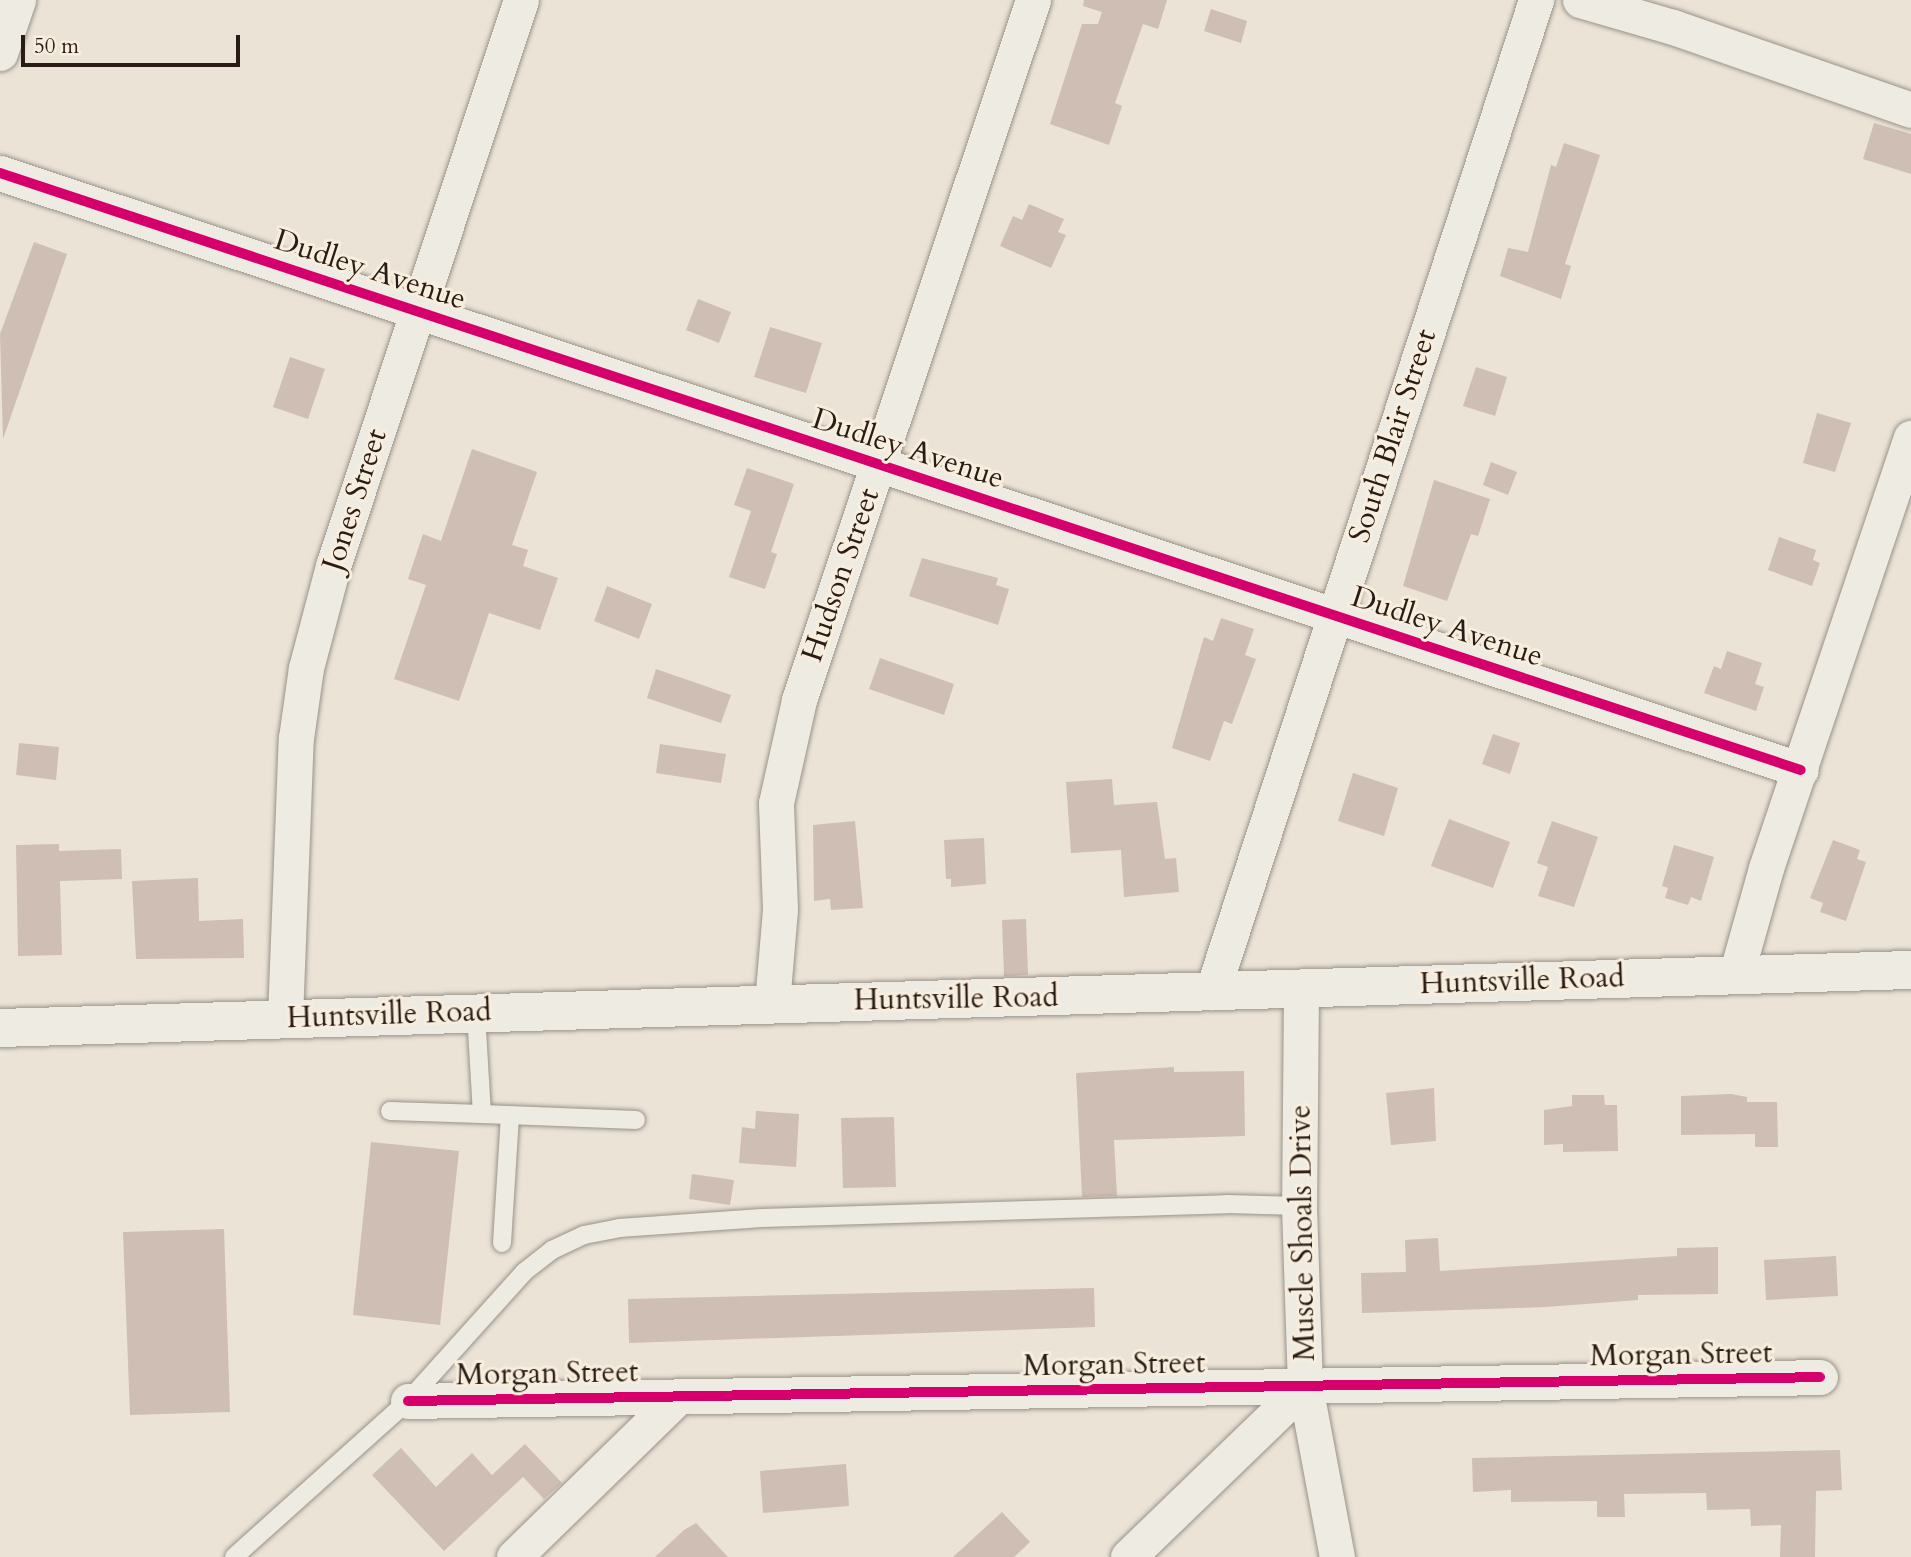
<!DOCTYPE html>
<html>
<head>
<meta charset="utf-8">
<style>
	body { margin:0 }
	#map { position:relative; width:1911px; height:1557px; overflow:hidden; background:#ebe3d5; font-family:Cardo,serif }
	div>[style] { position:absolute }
	.building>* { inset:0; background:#cfbeb3 }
	.roads { filter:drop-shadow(0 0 2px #98928a) drop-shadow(0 0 2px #98928a) }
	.lane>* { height:18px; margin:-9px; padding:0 9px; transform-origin:9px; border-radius:9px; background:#eeebe3 }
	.street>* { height:35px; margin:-17.5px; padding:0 17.5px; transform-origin:17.5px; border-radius:17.5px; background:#eeebe3 }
	.secondary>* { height:38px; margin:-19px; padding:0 19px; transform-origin:19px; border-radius:19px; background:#eeebe3 }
	.cycleway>* { height:10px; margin:-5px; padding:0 5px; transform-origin:5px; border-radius:5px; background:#d6006c }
	span { translate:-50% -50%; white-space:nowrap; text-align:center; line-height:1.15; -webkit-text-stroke:6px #f8eedd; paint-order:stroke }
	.street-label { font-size:30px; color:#291c17 }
	.scale { position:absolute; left:21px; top:35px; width:219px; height:32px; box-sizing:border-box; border:4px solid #291c17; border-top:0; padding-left:9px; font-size:21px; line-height:24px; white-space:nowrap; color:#291c17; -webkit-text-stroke:5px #f8eedd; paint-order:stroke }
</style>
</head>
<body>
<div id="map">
	<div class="building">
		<div style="clip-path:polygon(1084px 0,1167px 0,1158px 29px,1143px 24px,1115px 103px,1122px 106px,1109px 145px,1050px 124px,1082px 24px,1098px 24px,1102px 12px,1083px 6px)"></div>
		<div style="clip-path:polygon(1211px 9px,1247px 21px,1241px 43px,1204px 31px)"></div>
		<div style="clip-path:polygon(1874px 123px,1911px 134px,1911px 174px,1863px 159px)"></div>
		<div style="clip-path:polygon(1564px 143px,1600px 155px,1565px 264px,1571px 266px,1561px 299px,1500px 276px,1508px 248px,1528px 252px,1551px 165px,1556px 167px)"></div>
		<div style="clip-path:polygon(1029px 204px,1064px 219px,1058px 232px,1066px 235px,1051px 268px,1000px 246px,1013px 216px,1022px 220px)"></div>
		<div style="clip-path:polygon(34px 242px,67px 254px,3px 439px,0 334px)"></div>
		<div style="clip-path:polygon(698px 299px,731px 312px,719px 343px,686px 330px)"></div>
		<div style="clip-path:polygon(770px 327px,822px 343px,806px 393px,754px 377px)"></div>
		<div style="clip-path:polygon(290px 357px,325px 369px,308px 419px,273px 407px)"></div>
		<div style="clip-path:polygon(1476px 367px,1507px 377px,1495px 416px,1463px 406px)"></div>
		<div style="clip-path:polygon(1817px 413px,1851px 423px,1835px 472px,1803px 463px)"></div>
		<div style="clip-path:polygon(472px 449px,537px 472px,512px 545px,528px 550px,523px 566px,558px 578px,540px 630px,489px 613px,459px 701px,394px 679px,426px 585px,408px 579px,423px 534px,441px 541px)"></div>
		<div style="clip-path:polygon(1491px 462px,1517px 472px,1508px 495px,1483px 485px)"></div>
		<div style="clip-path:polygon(747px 468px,794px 484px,771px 552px,777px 554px,765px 589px,729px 577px,751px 511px,734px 505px)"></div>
		<div style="clip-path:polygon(1434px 480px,1490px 499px,1478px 536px,1471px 534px,1447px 601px,1403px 586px)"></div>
		<div style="clip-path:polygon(1779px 537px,1816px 550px,1813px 560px,1820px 563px,1812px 586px,1768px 570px)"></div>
		<div style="clip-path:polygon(922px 558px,998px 578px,996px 585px,1009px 589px,998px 625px,909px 596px)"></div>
		<div style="clip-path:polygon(607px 586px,652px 604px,639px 639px,594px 621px)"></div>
		<div style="clip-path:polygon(1221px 618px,1254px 629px,1245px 655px,1256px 659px,1232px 724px,1224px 721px,1210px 761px,1172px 748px,1204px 637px,1213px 641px)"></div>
		<div style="clip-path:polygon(1727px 651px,1762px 663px,1755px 684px,1764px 687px,1756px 711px,1704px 693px,1714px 666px,1721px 669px)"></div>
		<div style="clip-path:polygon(880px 658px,954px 684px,944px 715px,869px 689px)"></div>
		<div style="clip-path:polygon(656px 669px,731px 695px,721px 723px,647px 698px)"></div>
		<div style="clip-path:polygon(1493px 734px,1520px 743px,1510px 774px,1482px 764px)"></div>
		<div style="clip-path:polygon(19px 743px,59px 747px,56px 780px,16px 775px)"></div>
		<div style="clip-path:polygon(660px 744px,726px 754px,721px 783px,656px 773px)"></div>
		<div style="clip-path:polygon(1353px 773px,1398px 788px,1384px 836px,1338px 821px)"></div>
		<div style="clip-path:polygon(1112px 779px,1114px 805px,1157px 802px,1165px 859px,1176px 858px,1179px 892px,1124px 897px,1121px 850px,1071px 853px,1066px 782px)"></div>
		<div style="clip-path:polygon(1449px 819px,1510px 842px,1493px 888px,1431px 866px)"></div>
		<div style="clip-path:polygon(855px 821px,863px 908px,831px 910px,830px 899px,814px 901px,813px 825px)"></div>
		<div style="clip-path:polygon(1552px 821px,1598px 837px,1574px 907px,1538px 896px,1548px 867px,1537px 863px)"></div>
		<div style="clip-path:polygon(984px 838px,986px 884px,951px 887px,951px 879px,946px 879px,944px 840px)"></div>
		<div style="clip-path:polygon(1833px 840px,1860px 850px,1857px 859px,1866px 862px,1846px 921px,1820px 912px,1823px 903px,1810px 898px)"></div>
		<div style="clip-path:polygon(59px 844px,59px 851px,121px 849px,122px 879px,60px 881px,62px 955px,18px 956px,16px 845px)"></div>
		<div style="clip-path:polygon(1674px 845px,1714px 857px,1701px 901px,1691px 897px,1688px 905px,1665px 898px,1668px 888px,1662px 886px)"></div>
		<div style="clip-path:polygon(198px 878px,199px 921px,243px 919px,244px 958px,136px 959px,132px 881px)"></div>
		<div style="clip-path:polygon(1026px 919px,1028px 975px,1004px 976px,1002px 920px)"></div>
		<div style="clip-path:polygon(1174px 1067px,1174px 1072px,1244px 1071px,1245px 1136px,1114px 1140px,1117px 1196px,1082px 1197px,1076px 1073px)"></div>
		<div style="clip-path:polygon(1434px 1088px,1436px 1141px,1391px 1145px,1386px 1093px)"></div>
		<div style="clip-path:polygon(1731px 1094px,1747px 1097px,1747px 1102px,1777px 1102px,1778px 1147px,1755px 1147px,1755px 1134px,1681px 1135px,1681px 1096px)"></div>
		<div style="clip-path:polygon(1572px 1095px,1604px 1095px,1605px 1105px,1617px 1105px,1618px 1151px,1563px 1152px,1563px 1144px,1544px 1145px,1544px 1110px,1572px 1106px)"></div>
		<div style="clip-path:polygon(756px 1111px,799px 1114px,796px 1167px,739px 1163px,742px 1127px,755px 1129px)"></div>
		<div style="clip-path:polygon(894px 1117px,896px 1187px,843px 1188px,841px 1118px)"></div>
		<div style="clip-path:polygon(371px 1142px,459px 1151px,440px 1325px,353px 1315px)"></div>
		<div style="clip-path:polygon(692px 1174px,734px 1180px,730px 1205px,689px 1199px)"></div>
		<div style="clip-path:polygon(224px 1229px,230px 1412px,130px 1415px,123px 1232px)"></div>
		<div style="clip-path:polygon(1438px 1238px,1440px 1271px,1677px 1256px,1677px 1248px,1718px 1247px,1718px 1294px,1638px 1295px,1638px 1300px,1546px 1307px,1362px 1313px,1361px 1273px,1406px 1272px,1405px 1240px)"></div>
		<div style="clip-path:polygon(1836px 1256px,1838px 1296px,1766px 1300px,1764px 1260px)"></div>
		<div style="clip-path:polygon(1094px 1288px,1095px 1327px,629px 1343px,628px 1299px)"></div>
		<div style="clip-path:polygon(525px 1444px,562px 1483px,544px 1499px,523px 1477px,444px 1551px,372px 1475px,401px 1448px,436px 1487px,472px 1453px,492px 1475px)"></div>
		<div style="clip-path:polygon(1840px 1450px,1842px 1490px,1816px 1491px,1815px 1557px,1780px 1557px,1781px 1525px,1751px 1526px,1750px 1509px,1707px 1510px,1706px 1493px,1624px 1494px,1625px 1517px,1597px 1517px,1597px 1501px,1511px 1502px,1511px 1490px,1473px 1492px,1472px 1458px)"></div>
		<div style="clip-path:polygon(846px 1464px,849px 1506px,763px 1513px,760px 1471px)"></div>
		<div style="clip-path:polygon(1002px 1512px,1030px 1542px,1014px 1557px,953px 1557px)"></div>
		<div style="clip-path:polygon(696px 1523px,728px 1557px,655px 1557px,684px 1530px)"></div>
	</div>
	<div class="roads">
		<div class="lane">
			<div style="left:476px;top:1013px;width:101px;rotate:86.6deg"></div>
			<div style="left:482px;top:1114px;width:154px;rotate:2.2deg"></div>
			<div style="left:390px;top:1111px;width:92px;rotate:1.9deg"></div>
			<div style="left:502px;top:1243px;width:128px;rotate:-86.4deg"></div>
			<div style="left:234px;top:1557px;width:234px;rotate:-41.9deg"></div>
			<div style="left:408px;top:1401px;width:173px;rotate:-48deg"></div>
			<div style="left:524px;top:1272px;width:36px;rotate:-38deg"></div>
			<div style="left:552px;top:1250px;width:35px;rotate:-25deg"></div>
			<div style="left:584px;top:1235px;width:36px;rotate:-11deg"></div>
			<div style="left:619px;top:1228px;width:143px;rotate:-4deg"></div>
			<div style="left:762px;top:1218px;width:465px;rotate:-1.7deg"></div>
			<div style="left:1227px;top:1204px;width:72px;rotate:1.6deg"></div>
		</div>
		<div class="street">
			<div style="left:1580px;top:0;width:97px;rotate:16.2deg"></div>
			<div style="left:1673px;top:27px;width:252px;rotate:19.2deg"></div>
			<div style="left:0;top:53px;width:56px;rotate:-71.2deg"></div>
			<div style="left:0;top:173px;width:1897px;rotate:18.34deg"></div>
			<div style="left:1736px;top:975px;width:111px;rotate:-74.3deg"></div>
			<div style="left:1766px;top:868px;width:454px;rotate:-71.4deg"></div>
			<div style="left:1301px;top:989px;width:217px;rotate:90.5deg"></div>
			<div style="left:1299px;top:1206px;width:180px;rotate:88.1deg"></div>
			<div style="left:1305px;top:1386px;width:174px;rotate:79.4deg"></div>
			<div style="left:1212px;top:992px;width:1044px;rotate:-71.91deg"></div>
			<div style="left:772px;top:1003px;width:94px;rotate:-85.1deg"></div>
			<div style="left:780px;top:909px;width:106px;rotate:-92.2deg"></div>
			<div style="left:776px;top:803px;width:106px;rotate:-77.4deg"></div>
			<div style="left:799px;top:700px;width:738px;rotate:-71.52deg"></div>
			<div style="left:285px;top:1018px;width:280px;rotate:-87.8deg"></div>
			<div style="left:296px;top:738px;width:71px;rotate:-81.9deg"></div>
			<div style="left:306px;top:668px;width:106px;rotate:-75.2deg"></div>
			<div style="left:333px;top:566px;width:596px;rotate:-71.63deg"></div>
			<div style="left:408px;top:1401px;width:1412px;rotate:-0.97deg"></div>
			<div style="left:514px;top:1557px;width:229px;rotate:-44.3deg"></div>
			<div style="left:1128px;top:1557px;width:246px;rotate:-44deg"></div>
		</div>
		<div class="secondary">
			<div style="left:0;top:1028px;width:1912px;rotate:-1.74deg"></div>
		</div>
	</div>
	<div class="cycleway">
		<div style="left:0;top:173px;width:1897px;rotate:18.34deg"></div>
		<div style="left:408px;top:1401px;width:1412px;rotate:-0.97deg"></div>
	</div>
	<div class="street-label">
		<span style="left:370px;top:270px;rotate:18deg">Dudley Avenue</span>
		<span style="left:1393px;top:436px;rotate:-72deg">South Blair Street</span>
		<span style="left:908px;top:449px;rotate:18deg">Dudley Avenue</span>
		<span style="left:355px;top:500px;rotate:-72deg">Jones Street</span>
		<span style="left:841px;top:575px;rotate:-71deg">Hudson Street</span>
		<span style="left:1447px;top:627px;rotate:18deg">Dudley Avenue</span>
		<span style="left:1522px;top:981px;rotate:-2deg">Huntsville Road</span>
		<span style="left:956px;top:999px;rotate:-1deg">Huntsville Road</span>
		<span style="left:389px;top:1015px;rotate:-2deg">Huntsville Road</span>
		<span style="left:1303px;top:1233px;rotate:-91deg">Muscle Shoals Drive</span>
		<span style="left:1681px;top:1355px;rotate:-1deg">Morgan Street</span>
		<span style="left:1114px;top:1365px;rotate:-1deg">Morgan Street</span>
		<span style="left:547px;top:1374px;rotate:-1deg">Morgan Street</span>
	</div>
	<div class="scale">50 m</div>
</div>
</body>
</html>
